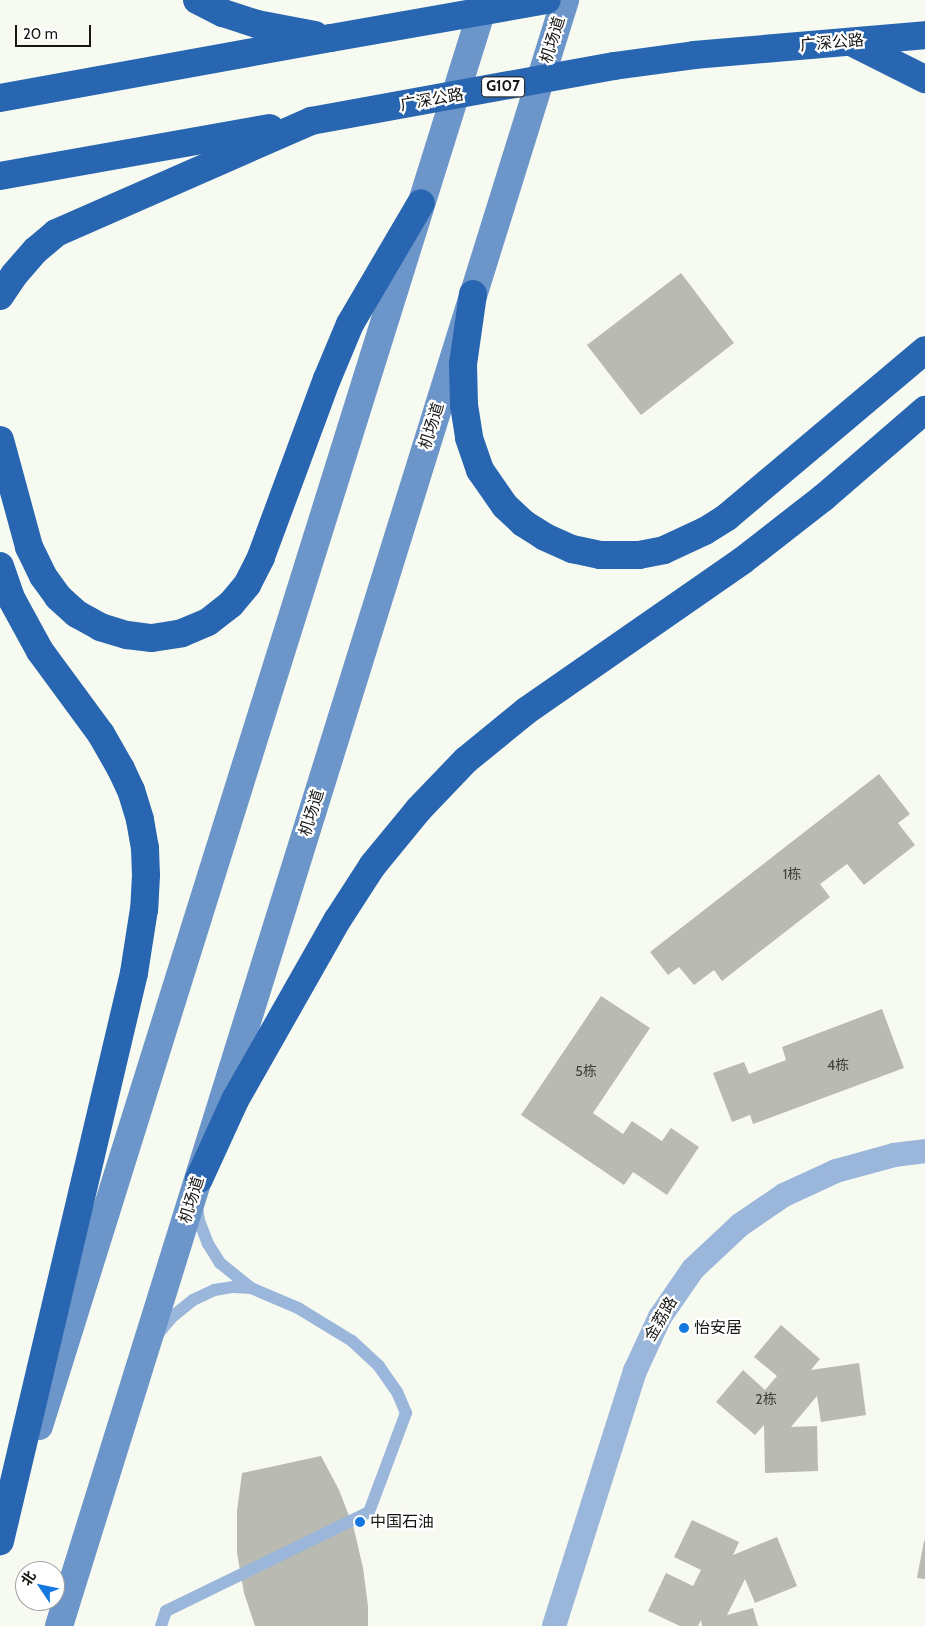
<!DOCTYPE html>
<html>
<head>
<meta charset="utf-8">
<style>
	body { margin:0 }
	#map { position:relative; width:925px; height:1626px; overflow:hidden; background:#f7faf0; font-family:Cabin,"Noto Sans SC",sans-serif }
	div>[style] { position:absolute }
	.building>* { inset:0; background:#b9bbb2 }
	.lane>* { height:12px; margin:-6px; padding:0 6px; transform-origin:6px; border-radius:6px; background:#9ab6da }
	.street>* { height:24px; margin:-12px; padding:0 12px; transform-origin:12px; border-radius:12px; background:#9ab6da }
	.secondary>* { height:28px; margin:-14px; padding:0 14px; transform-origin:14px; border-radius:14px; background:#6c95c9 }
	.highway>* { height:28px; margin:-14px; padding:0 14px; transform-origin:14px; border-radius:14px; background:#2866b1 }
	.highway-bridge>* { height:28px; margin:-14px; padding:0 14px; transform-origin:14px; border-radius:14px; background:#2866b1 }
	.dots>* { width:14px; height:14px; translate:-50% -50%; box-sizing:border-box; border:2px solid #fff; border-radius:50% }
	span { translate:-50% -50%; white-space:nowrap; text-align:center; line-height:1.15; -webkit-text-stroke:4.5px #fff; paint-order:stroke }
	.number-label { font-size:14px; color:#3f3f3b }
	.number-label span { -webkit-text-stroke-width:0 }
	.shield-label span { padding:1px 4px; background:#fff; border:1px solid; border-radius:4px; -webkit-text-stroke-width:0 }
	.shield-label { font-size:15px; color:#161613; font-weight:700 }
	.street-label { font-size:16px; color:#161613 }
	.poi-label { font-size:16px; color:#161613 }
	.left { translate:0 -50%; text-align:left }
	.north { position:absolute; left:15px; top:1561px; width:50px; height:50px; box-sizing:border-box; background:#fff; border:1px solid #a2a2a1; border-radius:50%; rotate:304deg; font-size:14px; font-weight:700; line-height:20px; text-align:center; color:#161613 }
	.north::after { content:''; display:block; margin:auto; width:18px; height:22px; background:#1578e0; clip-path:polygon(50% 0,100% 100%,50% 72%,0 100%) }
	.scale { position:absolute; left:15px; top:25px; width:76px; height:22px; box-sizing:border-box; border:2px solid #161613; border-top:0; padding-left:6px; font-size:15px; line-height:18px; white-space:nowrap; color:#161613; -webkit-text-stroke:4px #fff; paint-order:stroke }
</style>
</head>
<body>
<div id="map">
	<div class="building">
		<div style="clip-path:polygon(681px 273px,734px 343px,641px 415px,587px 345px)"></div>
		<div style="clip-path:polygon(879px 774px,910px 814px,898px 823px,915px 845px,864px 885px,847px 864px,820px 884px,830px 897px,722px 981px,714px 970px,694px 985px,679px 967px,668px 975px,650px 952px)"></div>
		<div style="clip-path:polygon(601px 996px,650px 1028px,593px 1113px,623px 1134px,632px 1121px,662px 1141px,671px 1128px,699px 1147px,667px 1195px,633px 1172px,624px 1185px,521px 1115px)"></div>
		<div style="clip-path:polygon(882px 1009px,904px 1068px,753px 1124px,750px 1115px,732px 1122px,713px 1073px,744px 1062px,749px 1074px,786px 1060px,782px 1047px)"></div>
		<div style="clip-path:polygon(781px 1325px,820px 1359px,811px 1370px,859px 1363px,866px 1415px,821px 1422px,817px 1396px,791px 1427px,817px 1426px,818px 1471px,765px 1473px,764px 1425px,755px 1435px,716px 1402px,743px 1370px,765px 1390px,777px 1376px,754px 1357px)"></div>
		<div style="clip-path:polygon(321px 1456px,339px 1490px,354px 1529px,363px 1568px,368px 1606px,368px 1626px,255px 1626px,244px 1593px,237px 1553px,237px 1511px,242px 1473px)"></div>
		<div style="clip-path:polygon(692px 1520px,739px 1542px,733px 1555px,777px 1537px,797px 1586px,755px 1603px,745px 1579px,727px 1615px,753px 1608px,758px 1626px,702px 1626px,701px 1620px,698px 1626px,680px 1626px,648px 1611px,666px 1573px,693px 1586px,701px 1570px,674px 1557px)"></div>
		<div style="clip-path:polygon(924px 1541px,925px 1541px,925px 1579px,917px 1578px)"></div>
	</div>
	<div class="lane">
		<div style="left:157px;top:1335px;width:23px;rotate:-50deg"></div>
		<div style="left:172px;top:1317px;width:27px;rotate:-39deg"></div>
		<div style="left:193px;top:1300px;width:23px;rotate:-25deg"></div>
		<div style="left:214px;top:1290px;width:20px;rotate:-9deg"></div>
		<div style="left:234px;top:1287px;width:17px;rotate:3deg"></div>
		<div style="left:161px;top:1626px;width:16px;rotate:-72deg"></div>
		<div style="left:166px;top:1611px;width:226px;rotate:-26deg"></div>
		<div style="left:369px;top:1512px;width:106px;rotate:-69.5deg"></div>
		<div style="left:406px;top:1413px;width:23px;rotate:-113deg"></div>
		<div style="left:397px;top:1392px;width:32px;rotate:-125deg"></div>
		<div style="left:379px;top:1366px;width:37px;rotate:-137deg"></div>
		<div style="left:352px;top:1341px;width:63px;rotate:-148.6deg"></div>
		<div style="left:298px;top:1308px;width:51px;rotate:-156.9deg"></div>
		<div style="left:251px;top:1288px;width:40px;rotate:-141deg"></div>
		<div style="left:220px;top:1263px;width:22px;rotate:-122deg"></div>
		<div style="left:208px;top:1244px;width:25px;rotate:-111deg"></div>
		<div style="left:199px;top:1221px;width:14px;rotate:-98deg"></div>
	</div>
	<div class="street">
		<div style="left:554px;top:1626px;width:268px;rotate:-72.4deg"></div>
		<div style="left:635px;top:1371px;width:60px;rotate:-65.2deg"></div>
		<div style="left:660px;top:1317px;width:58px;rotate:-55.5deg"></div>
		<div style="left:693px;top:1269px;width:64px;rotate:-43.1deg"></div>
		<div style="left:740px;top:1225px;width:53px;rotate:-34.3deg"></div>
		<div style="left:784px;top:1195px;width:57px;rotate:-24.8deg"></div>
		<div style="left:836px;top:1171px;width:60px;rotate:-15.4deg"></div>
		<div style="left:894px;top:1155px;width:31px;rotate:-7deg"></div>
	</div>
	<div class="secondary">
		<div style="left:39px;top:1426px;width:1494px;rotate:-72.63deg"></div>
		<div style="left:59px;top:1626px;width:1703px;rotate:-72.71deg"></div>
	</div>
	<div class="highway">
		<div style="left:197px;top:0;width:29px;rotate:27deg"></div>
		<div style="left:223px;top:13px;width:36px;rotate:18deg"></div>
		<div style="left:257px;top:24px;width:59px;rotate:10.7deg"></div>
		<div style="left:851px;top:42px;width:83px;rotate:26.6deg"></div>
		<div style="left:694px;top:55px;width:232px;rotate:-4.9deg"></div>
		<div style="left:0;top:98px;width:336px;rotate:-10.3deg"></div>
		<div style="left:0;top:176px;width:274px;rotate:-10.1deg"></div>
		<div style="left:473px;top:294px;width:71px;rotate:98.1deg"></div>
		<div style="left:463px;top:364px;width:41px;rotate:88.6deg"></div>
		<div style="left:464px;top:405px;width:33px;rotate:81deg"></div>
		<div style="left:469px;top:438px;width:34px;rotate:71deg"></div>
		<div style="left:480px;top:470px;width:44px;rotate:55.2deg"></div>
		<div style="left:505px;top:506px;width:25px;rotate:43deg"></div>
		<div style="left:523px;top:523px;width:26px;rotate:32deg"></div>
		<div style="left:545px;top:537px;width:30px;rotate:24deg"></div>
		<div style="left:572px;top:549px;width:29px;rotate:12deg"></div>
		<div style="left:600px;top:555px;width:39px"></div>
		<div style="left:639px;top:555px;width:25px;rotate:-11deg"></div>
		<div style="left:664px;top:550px;width:45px;rotate:-24.9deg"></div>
		<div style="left:705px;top:531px;width:26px;rotate:-32deg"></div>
		<div style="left:727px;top:517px;width:259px;rotate:-40.1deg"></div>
		<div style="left:0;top:296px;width:25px;rotate:-56deg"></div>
		<div style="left:14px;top:275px;width:33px;rotate:-49deg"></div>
		<div style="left:36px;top:250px;width:26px;rotate:-40deg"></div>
		<div style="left:56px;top:233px;width:279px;rotate:-23.7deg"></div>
		<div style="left:0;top:440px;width:111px;rotate:74.8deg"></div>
		<div style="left:29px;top:547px;width:32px;rotate:64deg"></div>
		<div style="left:43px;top:576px;width:26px;rotate:54deg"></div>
		<div style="left:58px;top:597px;width:25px;rotate:42deg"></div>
		<div style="left:77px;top:614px;width:26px;rotate:29deg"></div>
		<div style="left:100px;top:627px;width:28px;rotate:17deg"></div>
		<div style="left:127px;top:635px;width:25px;rotate:7deg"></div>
		<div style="left:152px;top:638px;width:30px;rotate:-9deg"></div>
		<div style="left:182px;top:633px;width:28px;rotate:-23deg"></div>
		<div style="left:208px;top:622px;width:29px;rotate:-38deg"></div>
		<div style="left:231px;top:604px;width:25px;rotate:-50deg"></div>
		<div style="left:247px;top:585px;width:31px;rotate:-63deg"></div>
		<div style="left:261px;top:557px;width:190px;rotate:-69.7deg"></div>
		<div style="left:327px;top:379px;width:60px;rotate:-67.3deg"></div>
		<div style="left:350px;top:324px;width:140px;rotate:-59.6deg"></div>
		<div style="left:0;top:566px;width:34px;rotate:71deg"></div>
		<div style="left:11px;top:598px;width:60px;rotate:61.3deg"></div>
		<div style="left:40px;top:651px;width:103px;rotate:53.7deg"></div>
		<div style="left:101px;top:734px;width:40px;rotate:60.3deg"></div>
		<div style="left:121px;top:769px;width:23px;rotate:65deg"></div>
		<div style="left:131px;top:790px;width:31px;rotate:73deg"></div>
		<div style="left:140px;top:820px;width:28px;rotate:80deg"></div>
		<div style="left:145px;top:848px;width:27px;rotate:88deg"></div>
		<div style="left:146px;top:875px;width:34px;rotate:93deg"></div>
		<div style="left:144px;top:909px;width:65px;rotate:98.9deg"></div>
		<div style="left:134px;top:973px;width:584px;rotate:103.27deg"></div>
		<div style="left:199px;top:1179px;width:87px;rotate:-65.5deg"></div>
		<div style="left:235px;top:1100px;width:208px;rotate:-60.4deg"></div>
		<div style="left:338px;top:919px;width:64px;rotate:-57.1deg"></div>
		<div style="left:373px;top:865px;width:72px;rotate:-50.6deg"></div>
		<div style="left:419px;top:809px;width:68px;rotate:-46.2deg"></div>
		<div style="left:466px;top:760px;width:77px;rotate:-39.2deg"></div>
		<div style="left:526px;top:711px;width:263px;rotate:-34.8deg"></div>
		<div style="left:742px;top:561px;width:103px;rotate:-37.9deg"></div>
		<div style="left:823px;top:498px;width:135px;rotate:-40.8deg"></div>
	</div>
	<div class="highway-bridge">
		<div style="left:331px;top:38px;width:219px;rotate:-10deg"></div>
		<div style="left:311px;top:121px;width:308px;rotate:-10.3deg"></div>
		<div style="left:614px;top:66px;width:81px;rotate:-7.8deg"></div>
	</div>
	<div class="dots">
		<div style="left:684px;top:1328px;background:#1578e0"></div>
		<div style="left:360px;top:1522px;background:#1578e0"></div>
	</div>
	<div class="number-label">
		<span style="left:792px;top:874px">1栋</span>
		<span style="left:838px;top:1065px">4栋</span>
		<span style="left:586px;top:1071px">5栋</span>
		<span style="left:766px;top:1399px">2栋</span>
	</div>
	<div class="shield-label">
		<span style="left:503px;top:87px">G107</span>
	</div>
	<div class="street-label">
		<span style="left:553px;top:40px;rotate:-73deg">机场道</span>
		<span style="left:832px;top:43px;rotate:-5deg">广深公路</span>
		<span style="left:432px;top:100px;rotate:-10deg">广深公路</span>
		<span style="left:432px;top:426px;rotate:-73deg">机场道</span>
		<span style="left:312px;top:813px;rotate:-73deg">机场道</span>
		<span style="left:192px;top:1200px;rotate:-73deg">机场道</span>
		<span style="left:661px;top:1319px;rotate:-60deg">金荔路</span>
	</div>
	<div class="poi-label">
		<span class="left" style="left:694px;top:1328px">怡安居</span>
		<span class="left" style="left:370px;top:1522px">中国石油</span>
	</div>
	<div class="north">北</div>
	<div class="scale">20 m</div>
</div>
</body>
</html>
